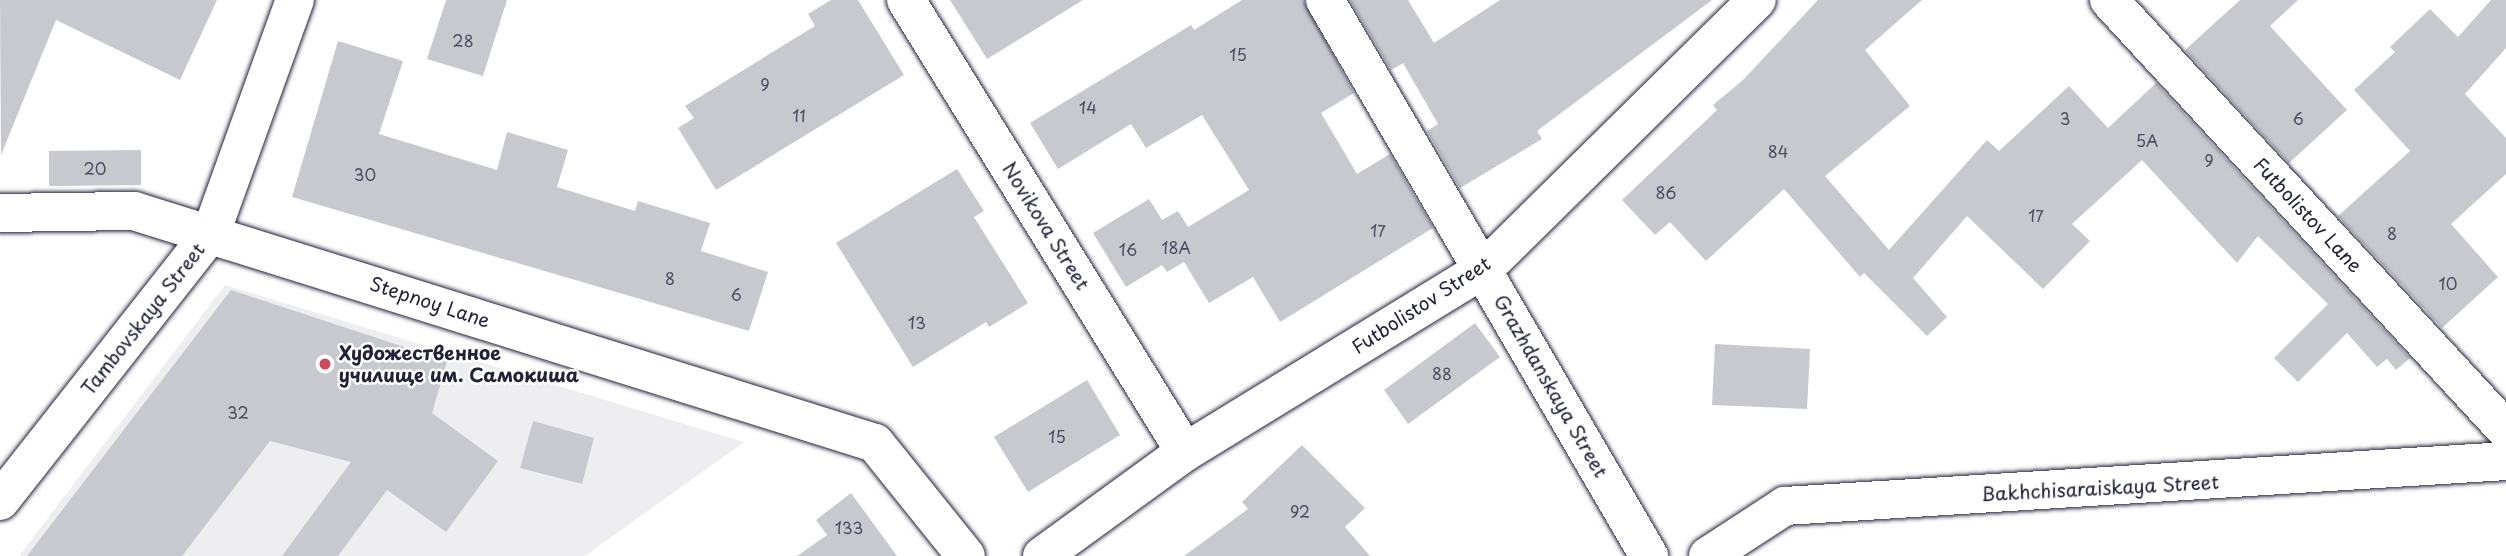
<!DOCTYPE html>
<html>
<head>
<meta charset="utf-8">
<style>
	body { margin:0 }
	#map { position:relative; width:2506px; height:556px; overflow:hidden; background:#fff; font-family:"Playpen Sans",sans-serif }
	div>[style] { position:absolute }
	.built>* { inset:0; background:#eeeef1 }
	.building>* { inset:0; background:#c8c8cf }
	.roads { filter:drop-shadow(0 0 2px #22223b) drop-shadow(0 0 2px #22223b) }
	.minor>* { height:38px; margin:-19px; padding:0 19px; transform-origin:19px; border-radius:19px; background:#fff }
	.dots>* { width:19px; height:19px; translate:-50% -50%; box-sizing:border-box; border:4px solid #fff; border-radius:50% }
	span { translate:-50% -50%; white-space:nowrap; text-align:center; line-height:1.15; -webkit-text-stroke:5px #fff; paint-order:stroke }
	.number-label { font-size:16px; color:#4c4c60 }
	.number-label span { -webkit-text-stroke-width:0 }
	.street-label { font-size:19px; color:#22223b }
	.poi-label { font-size:19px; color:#22223b; font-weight:700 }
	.left { translate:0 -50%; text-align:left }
</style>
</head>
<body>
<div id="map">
	<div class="built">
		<div style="clip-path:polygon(225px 285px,744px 442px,585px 556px,19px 556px)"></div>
	</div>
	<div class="building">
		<div style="clip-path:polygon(0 0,217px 0,180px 80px,56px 20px,1px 155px)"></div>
		<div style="clip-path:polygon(446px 0,507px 0,483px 76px,427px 59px)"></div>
		<div style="clip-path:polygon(831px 0,858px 0,904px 75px,716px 190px,678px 128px,694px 118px,685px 106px,815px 26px,808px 14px)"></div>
		<div style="clip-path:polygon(950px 0,1083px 0,987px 59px)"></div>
		<div style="clip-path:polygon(1242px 0,1303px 0,1354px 93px,1321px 113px,1357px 174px,1390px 154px,1433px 228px,1280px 322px,1253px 277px,1209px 303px,1184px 262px,1167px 272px,1162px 265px,1126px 287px,1093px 233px,1149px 199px,1162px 220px,1178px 211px,1188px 227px,1249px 190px,1202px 115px,1146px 148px,1131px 124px,1058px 169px,1030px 123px,1191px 25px,1194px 30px)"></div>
		<div style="clip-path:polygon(1350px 0,1408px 0,1434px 43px,1500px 0,1712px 0,1537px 131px,1542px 139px,1460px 188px,1427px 131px,1438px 124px,1403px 63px,1391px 70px)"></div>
		<div style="clip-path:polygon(1818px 0,1922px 0,1865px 50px,1910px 106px,1825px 176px,1889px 250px,1987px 140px,1999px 151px,2069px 86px,2108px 128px,2156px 83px,2410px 358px,2396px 370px,2387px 359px,2377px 367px,2347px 333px,2298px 382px,2274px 358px,2328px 304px,2258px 236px,2237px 263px,2142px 160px,2072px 224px,2090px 241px,2043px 289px,1967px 216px,1913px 278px,1947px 317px,1927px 336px,1864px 273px,1860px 277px,1784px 189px,1706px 261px,1670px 222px,1655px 235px,1622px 200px,1717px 110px,1713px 105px,1743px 80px)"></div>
		<div style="clip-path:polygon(2240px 0,2298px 0,2270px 26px,2347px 110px,2289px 163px,2185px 50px)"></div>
		<div style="clip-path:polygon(2491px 0,2506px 0,2506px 48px,2465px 94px,2506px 138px,2506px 174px,2451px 224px,2498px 277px,2442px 328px,2338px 216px,2410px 151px,2354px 90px,2395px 52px,2390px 47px,2430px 9px,2458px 37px)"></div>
		<div style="clip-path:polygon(338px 41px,403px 61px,379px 134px,497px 170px,507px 132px,568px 150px,557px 187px,635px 211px,638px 201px,710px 223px,701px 251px,768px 272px,749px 331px,292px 197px)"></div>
		<div style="clip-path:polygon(141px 150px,141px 185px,49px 186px,49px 151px)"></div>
		<div style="clip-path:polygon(957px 169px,984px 211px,974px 217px,1028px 303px,989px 327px,986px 322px,913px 367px,836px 243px)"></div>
		<div style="clip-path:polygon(231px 290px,447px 361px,432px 413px,498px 461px,446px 532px,387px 490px,338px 556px,282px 556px,351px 462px,270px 441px,182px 556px,27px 556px)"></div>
		<div style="clip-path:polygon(1475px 323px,1500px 357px,1408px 424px,1384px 390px)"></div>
		<div style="clip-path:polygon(1715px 344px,1810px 349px,1807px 409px,1712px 405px)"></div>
		<div style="clip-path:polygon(1087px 380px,1120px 435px,1028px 492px,994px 437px)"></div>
		<div style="clip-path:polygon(533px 421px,594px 438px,582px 484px,520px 468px)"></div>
		<div style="clip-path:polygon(1302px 445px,1365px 508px,1345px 527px,1370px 556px,1184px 556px,1248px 509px,1242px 502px)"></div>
		<div style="clip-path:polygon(851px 493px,897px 556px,797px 556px,827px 535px,816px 520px)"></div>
	</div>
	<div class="roads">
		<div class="minor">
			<div style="left:906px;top:0;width:531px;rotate:58.31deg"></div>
			<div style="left:1325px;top:0;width:644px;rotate:59.77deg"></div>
			<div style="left:2109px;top:0;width:585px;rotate:47.29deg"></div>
			<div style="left:0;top:213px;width:134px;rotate:-0.9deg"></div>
			<div style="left:134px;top:211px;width:776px;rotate:17.38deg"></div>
			<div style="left:875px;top:443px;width:145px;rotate:51.2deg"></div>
			<div style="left:0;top:501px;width:341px;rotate:-51.8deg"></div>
			<div style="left:211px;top:233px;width:248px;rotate:-70.2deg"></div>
			<div style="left:1042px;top:556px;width:177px;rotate:-36deg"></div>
			<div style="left:1185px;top:452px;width:351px;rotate:-31.5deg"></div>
			<div style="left:1484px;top:269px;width:383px;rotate:-44.6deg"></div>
			<div style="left:1708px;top:556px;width:92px;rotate:-33deg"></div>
			<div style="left:1785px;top:506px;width:722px;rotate:-3.57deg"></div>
		</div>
	</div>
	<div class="dots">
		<div style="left:325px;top:364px;background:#d1495b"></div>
	</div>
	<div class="number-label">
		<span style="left:463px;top:40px">28</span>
		<span style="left:1238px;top:54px">15</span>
		<span style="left:765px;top:84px">9</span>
		<span style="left:1088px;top:107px">14</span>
		<span style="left:799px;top:115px">11</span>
		<span style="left:2065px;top:118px">3</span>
		<span style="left:2298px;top:118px">6</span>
		<span style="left:2147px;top:140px">5А</span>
		<span style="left:1778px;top:151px">84</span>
		<span style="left:2209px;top:160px">9</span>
		<span style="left:95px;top:168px">20</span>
		<span style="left:365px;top:174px">30</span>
		<span style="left:1666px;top:192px">86</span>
		<span style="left:2036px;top:215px">17</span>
		<span style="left:1378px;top:230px">17</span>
		<span style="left:2392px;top:233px">8</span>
		<span style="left:1176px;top:247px">18А</span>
		<span style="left:1128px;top:249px">16</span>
		<span style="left:670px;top:278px">8</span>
		<span style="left:2448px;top:283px">10</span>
		<span style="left:736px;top:294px">6</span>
		<span style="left:917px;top:322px">13</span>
		<span style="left:1442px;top:373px">88</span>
		<span style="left:238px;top:412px">32</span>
		<span style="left:1057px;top:436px">15</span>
		<span style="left:1300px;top:511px">92</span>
		<span style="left:849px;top:527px">133</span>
	</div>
	<div class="street-label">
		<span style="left:2308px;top:215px;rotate:47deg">Futbolistov Lane</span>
		<span style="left:1046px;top:226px;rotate:58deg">Novikova Street</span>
		<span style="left:430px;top:302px;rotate:18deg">Stepnoy Lane</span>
		<span style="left:1421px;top:305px;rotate:-33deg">Futbolistov Street</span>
		<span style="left:143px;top:319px;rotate:-52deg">Tambovskaya Street</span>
		<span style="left:1551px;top:386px;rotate:60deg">Grazhdanskaya Street</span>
		<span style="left:2100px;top:488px;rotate:-3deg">Bakhchisaraiskaya Street</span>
	</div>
	<div class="poi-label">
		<span class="left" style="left:339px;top:364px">Художественное<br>училище им. Самокиша</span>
	</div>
</div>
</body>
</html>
